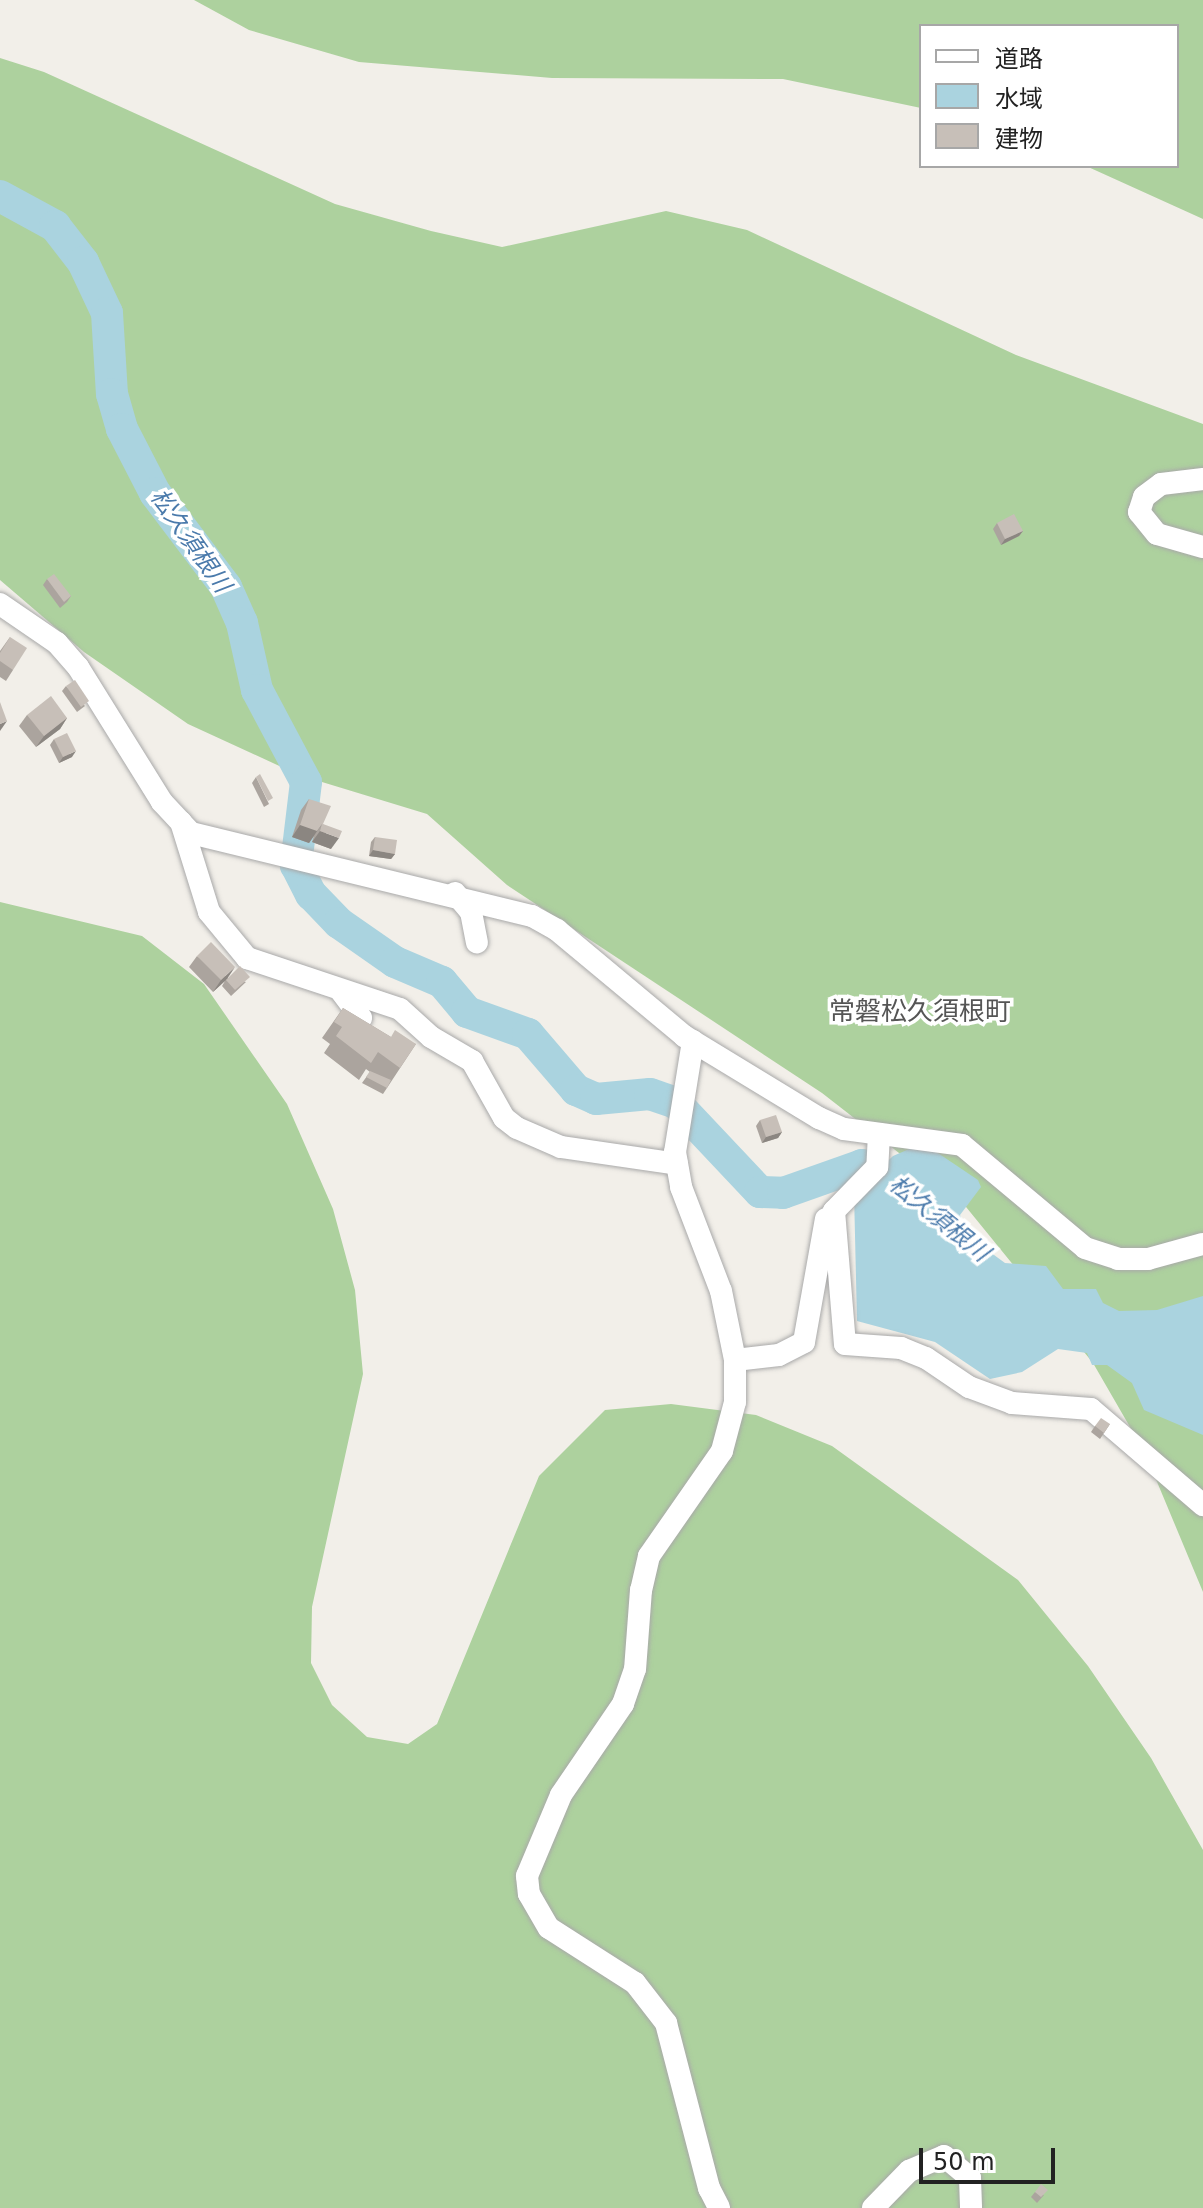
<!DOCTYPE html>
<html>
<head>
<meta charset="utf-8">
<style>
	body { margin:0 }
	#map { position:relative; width:1203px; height:2208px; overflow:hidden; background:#f2efe9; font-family:"DejaVu Sans","Noto Sans JP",sans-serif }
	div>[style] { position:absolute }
	.forest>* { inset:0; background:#add19e }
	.water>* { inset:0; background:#aad3df }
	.river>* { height:32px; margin:-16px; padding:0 16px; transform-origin:16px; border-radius:16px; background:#aad3df }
	.roads { filter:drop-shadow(0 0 2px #a9a9a9) drop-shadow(0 0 2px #a9a9a9) }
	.minor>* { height:22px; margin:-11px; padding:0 11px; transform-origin:11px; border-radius:11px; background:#fff }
	.wall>* { inset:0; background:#aba49e }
	.shaded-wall>* { inset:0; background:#8b8681 }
	.building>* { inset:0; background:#c7bfb8 }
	span { translate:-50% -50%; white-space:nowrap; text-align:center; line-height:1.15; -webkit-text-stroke:7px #fff; paint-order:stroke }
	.water-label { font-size:24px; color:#4a7aab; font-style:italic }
	.quarter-label { font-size:26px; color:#555 }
	.legend { position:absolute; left:919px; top:24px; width:260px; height:144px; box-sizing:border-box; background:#fff; border:2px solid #a7a7a7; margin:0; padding:10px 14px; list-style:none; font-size:24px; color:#222 }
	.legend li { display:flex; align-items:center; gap:16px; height:40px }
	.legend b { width:40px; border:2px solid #a7a7a7 }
	.scale { position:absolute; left:919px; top:2148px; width:136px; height:36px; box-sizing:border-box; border:4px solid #222; border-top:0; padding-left:10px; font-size:24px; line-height:28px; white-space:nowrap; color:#222; -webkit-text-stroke:6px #fff; paint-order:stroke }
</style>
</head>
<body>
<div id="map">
	<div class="forest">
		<div style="clip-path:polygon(194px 0,1203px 0,1203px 219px,1086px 166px,1177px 166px,1177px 26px,921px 26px,921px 108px,783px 79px,552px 78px,359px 62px,249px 30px)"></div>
		<div style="clip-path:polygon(0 58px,44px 72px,335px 204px,431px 231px,502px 247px,666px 211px,747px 230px,1016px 355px,1203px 424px,1203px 1592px,1145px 1453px,1093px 1363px,962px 1202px,822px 1093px,507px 885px,427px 814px,299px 775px,188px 724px,84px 652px,0 580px)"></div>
		<div style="clip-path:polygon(0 902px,142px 936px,204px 984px,287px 1104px,333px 1209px,355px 1290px,363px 1374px,312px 1607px,311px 1663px,332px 1705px,367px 1737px,408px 1744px,437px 1724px,539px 1476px,605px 1410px,671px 1404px,756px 1415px,832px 1446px,1018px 1580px,1088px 1666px,1151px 1758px,1203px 1850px,1203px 2208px,0 2208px)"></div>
	</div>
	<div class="water">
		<div style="clip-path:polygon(923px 1143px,978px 1180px,981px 1187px,960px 1215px,968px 1236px,1005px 1263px,1046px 1266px,1063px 1289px,1096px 1289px,1103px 1303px,1119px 1311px,1157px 1310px,1203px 1296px,1203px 1435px,1144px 1410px,1132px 1383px,1107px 1365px,1092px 1365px,1087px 1353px,1058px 1349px,1022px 1372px,990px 1379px,935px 1342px,857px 1321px,854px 1193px,893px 1156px)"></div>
	</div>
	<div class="river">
		<div style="left:0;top:196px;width:63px;rotate:28.6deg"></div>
		<div style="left:55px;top:226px;width:46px;rotate:52.1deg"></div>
		<div style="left:83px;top:262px;width:56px;rotate:64.8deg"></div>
		<div style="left:107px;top:313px;width:81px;rotate:86.5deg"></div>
		<div style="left:112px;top:394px;width:36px;rotate:74deg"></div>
		<div style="left:122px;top:429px;width:72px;rotate:62.7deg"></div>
		<div style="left:155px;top:493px;width:118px;rotate:52.9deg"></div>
		<div style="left:226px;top:587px;width:39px;rotate:66deg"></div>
		<div style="left:242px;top:623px;width:69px;rotate:77.4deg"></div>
		<div style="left:257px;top:690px;width:104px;rotate:62deg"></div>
		<div style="left:306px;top:782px;width:84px;rotate:96.9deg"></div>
		<div style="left:296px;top:865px;width:33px;rotate:63deg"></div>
		<div style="left:311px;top:894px;width:40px;rotate:46deg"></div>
		<div style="left:339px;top:923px;width:68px;rotate:34.9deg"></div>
		<div style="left:395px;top:962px;width:51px;rotate:23.1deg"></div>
		<div style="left:442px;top:982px;width:39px;rotate:50deg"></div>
		<div style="left:467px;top:1012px;width:65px;rotate:19.8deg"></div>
		<div style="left:528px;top:1034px;width:74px;rotate:49.4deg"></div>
		<div style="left:576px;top:1090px;width:22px;rotate:24deg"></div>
		<div style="left:596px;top:1099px;width:54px;rotate:-5.3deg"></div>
		<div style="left:650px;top:1094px;width:28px;rotate:19deg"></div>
		<div style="left:676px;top:1103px;width:122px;rotate:46.7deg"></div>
		<div style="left:760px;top:1192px;width:23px;rotate:2deg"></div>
		<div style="left:783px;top:1193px;width:84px;rotate:-19.5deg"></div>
		<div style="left:862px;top:1165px;width:45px;rotate:26.6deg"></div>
	</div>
	<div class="roads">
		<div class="minor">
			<div style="left:1203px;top:479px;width:42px;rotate:173.2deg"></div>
			<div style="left:1161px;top:484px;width:21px;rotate:143deg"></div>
			<div style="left:1144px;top:497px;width:16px;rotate:108deg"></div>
			<div style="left:1139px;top:512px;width:28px;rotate:51deg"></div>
			<div style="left:1157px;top:534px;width:48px;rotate:15.8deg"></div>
			<div style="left:0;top:604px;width:69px;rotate:34.4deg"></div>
			<div style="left:57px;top:643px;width:32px;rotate:49deg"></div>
			<div style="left:78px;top:667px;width:159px;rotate:58.1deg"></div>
			<div style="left:162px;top:802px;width:42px;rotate:46.9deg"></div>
			<div style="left:191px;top:833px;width:351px;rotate:13.7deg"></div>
			<div style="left:532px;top:916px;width:29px;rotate:29deg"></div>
			<div style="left:557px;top:930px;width:165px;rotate:39.8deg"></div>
			<div style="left:684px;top:1036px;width:158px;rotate:31.3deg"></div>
			<div style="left:819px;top:1118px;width:27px;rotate:24deg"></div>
			<div style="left:844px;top:1129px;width:119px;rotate:7.7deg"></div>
			<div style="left:962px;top:1145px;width:160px;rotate:39.9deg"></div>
			<div style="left:1085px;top:1248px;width:35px;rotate:18deg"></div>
			<div style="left:1118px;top:1259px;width:30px"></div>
			<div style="left:1148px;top:1259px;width:57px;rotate:-15.3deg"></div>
			<div style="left:181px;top:822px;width:94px;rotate:72.7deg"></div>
			<div style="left:209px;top:912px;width:60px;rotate:50.4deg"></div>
			<div style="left:247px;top:958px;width:161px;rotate:18.4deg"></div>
			<div style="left:400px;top:1009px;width:42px;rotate:42.1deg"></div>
			<div style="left:431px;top:1037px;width:48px;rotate:30.3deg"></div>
			<div style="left:472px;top:1061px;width:65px;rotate:60.7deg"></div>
			<div style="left:504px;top:1118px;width:16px;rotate:38deg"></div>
			<div style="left:517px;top:1128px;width:48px;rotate:23.4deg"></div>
			<div style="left:561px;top:1147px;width:117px;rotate:8.3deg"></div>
			<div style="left:455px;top:893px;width:25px;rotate:50deg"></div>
			<div style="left:471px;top:912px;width:31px;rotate:79deg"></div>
			<div style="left:340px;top:990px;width:35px;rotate:53deg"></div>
			<div style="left:693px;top:1041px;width:112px;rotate:99.2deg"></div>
			<div style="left:675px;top:1152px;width:36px;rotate:80deg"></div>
			<div style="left:681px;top:1187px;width:111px;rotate:69deg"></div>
			<div style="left:721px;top:1291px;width:70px;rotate:78.5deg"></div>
			<div style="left:735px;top:1360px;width:42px;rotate:90deg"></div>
			<div style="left:735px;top:1402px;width:51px;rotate:104.9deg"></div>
			<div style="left:722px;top:1451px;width:128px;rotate:124.8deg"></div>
			<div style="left:649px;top:1556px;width:35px;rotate:103deg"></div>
			<div style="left:641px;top:1590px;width:79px;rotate:94.3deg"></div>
			<div style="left:635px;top:1669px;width:37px;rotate:109deg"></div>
			<div style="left:623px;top:1704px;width:110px;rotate:124.3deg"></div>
			<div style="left:561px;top:1795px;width:88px;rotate:112.8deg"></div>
			<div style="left:527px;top:1876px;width:18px;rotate:84deg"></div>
			<div style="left:529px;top:1894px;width:39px;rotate:60deg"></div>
			<div style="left:549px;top:1928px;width:102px;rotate:32.6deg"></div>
			<div style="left:635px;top:1983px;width:51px;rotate:52.2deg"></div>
			<div style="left:666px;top:2023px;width:171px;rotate:75.4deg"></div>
			<div style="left:709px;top:2188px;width:22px;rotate:63deg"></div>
			<div style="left:879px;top:1134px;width:33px;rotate:93deg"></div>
			<div style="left:877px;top:1167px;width:62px;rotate:134.3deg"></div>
			<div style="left:834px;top:1211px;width:133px;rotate:85.3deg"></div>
			<div style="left:845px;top:1344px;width:56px;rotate:4.1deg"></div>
			<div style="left:901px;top:1348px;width:27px;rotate:22deg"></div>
			<div style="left:926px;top:1358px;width:52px;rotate:34deg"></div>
			<div style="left:969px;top:1387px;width:46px;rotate:20.4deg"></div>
			<div style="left:1012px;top:1403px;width:79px;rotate:4.3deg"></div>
			<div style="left:1091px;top:1409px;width:148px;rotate:40.6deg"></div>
			<div style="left:735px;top:1360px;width:44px;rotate:-6.5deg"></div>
			<div style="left:779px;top:1355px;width:28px;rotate:-27deg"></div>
			<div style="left:804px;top:1342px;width:125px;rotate:-79.9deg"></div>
			<div style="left:873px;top:2208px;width:52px;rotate:-45.8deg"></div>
			<div style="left:909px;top:2171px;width:38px;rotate:-23deg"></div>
			<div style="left:944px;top:2156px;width:34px;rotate:40deg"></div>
			<div style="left:970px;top:2178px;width:30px;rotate:88deg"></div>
		</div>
	</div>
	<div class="wall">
		<div style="clip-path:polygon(997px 523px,1023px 531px,1019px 536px,1001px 545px,993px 529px)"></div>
		<div style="clip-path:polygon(47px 579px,71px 596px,67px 602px,60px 608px,43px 585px)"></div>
		<div style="clip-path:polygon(10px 637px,13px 670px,6px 681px,0 677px,0 651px)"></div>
		<div style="clip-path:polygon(66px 686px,85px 706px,77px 712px,62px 691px)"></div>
		<div style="clip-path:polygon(27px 715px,67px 718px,60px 729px,36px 747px,19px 726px)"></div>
		<div style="clip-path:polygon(54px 739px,72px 757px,59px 763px,50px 745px)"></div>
		<div style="clip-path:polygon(256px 777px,269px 804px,264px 807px,252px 783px)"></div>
		<div style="clip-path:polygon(309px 799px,323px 824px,331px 849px,312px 842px,314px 836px,309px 843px,292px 837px,301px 810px)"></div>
		<div style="clip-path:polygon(375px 837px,395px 854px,391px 859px,369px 856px,371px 842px)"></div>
		<div style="clip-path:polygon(197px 956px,228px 978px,246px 982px,231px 996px,222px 986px,225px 981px,213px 992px,189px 967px)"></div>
		<div style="clip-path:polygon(343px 1008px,391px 1037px,416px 1044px,383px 1094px,362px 1083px,370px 1072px,366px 1069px,359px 1080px,324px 1053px,330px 1044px,322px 1038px)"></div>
		<div style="clip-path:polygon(760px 1120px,782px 1132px,778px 1138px,762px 1143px,756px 1126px)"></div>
		<div style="clip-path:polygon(1110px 1424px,1100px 1439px,1091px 1432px,1095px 1426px)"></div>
		<div style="clip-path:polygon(1035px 2192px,1044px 2195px,1037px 2203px,1031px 2197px)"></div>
	</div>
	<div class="shaded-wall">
		<div style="clip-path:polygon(1023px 531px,1019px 536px,1001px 545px,1005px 539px)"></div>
		<div style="clip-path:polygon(67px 718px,60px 729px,36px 747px,44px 736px)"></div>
		<div style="clip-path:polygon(7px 721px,0 731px,0 724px)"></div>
		<div style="clip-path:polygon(76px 751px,72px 757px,59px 763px,63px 757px)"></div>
		<div style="clip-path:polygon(322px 824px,309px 843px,292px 837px,300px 825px)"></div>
		<div style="clip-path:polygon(320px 831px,339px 838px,331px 849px,312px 842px)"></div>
		<div style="clip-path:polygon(373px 850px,395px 854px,391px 859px,369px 856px)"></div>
		<div style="clip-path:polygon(235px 967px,227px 979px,213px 992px,221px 980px)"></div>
		<div style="clip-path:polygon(782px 1132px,778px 1138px,762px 1143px,766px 1137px)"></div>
	</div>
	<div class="building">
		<div style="clip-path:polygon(1014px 514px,1023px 531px,1005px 539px,997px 523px)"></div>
		<div style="clip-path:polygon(54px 574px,71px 596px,64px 602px,47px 579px)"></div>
		<div style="clip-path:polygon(10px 637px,27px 648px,13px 670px,0 661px,0 653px)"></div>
		<div style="clip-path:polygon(75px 680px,89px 701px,81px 707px,66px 686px)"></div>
		<div style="clip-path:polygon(51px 696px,67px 718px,44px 736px,27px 715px)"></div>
		<div style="clip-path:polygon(0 702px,7px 721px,0 724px)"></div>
		<div style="clip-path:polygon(67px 733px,76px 751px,63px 757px,54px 739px)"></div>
		<div style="clip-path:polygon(260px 774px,273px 798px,268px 801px,256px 777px)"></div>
		<div style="clip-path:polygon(309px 799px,331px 806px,323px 824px,342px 831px,339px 838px,320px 831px,322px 824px,317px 831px,300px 825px)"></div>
		<div style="clip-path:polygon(375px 837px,397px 840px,395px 854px,373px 850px)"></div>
		<div style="clip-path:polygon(211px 942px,235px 967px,221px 980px,197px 956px)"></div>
		<div style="clip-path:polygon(240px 966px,250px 977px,235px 990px,226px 980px)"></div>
		<div style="clip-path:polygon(343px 1008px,391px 1037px,395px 1030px,416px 1044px,400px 1068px,378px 1052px,371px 1063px,336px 1036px,342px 1027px,334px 1022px)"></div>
		<div style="clip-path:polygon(370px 1071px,391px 1080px,387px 1088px,366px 1077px)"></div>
		<div style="clip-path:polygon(776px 1115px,782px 1132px,766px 1137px,760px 1120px)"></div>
		<div style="clip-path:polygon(1101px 1418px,1110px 1424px,1104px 1433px,1095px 1426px)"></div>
		<div style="clip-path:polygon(1041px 2184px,1048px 2190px,1041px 2197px,1035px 2192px)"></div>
	</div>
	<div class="water-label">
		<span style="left:190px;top:541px;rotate:55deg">松久須根川</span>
		<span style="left:939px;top:1219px;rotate:39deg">松久須根川</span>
	</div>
	<div class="quarter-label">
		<span style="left:920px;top:1012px">常磐松久須根町</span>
	</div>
	<ul class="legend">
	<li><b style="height:10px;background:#fff"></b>道路</li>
	<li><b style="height:22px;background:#aad3df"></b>水域</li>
	<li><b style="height:22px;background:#c7bfb8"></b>建物</li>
	</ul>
	<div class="scale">50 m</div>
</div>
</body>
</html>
